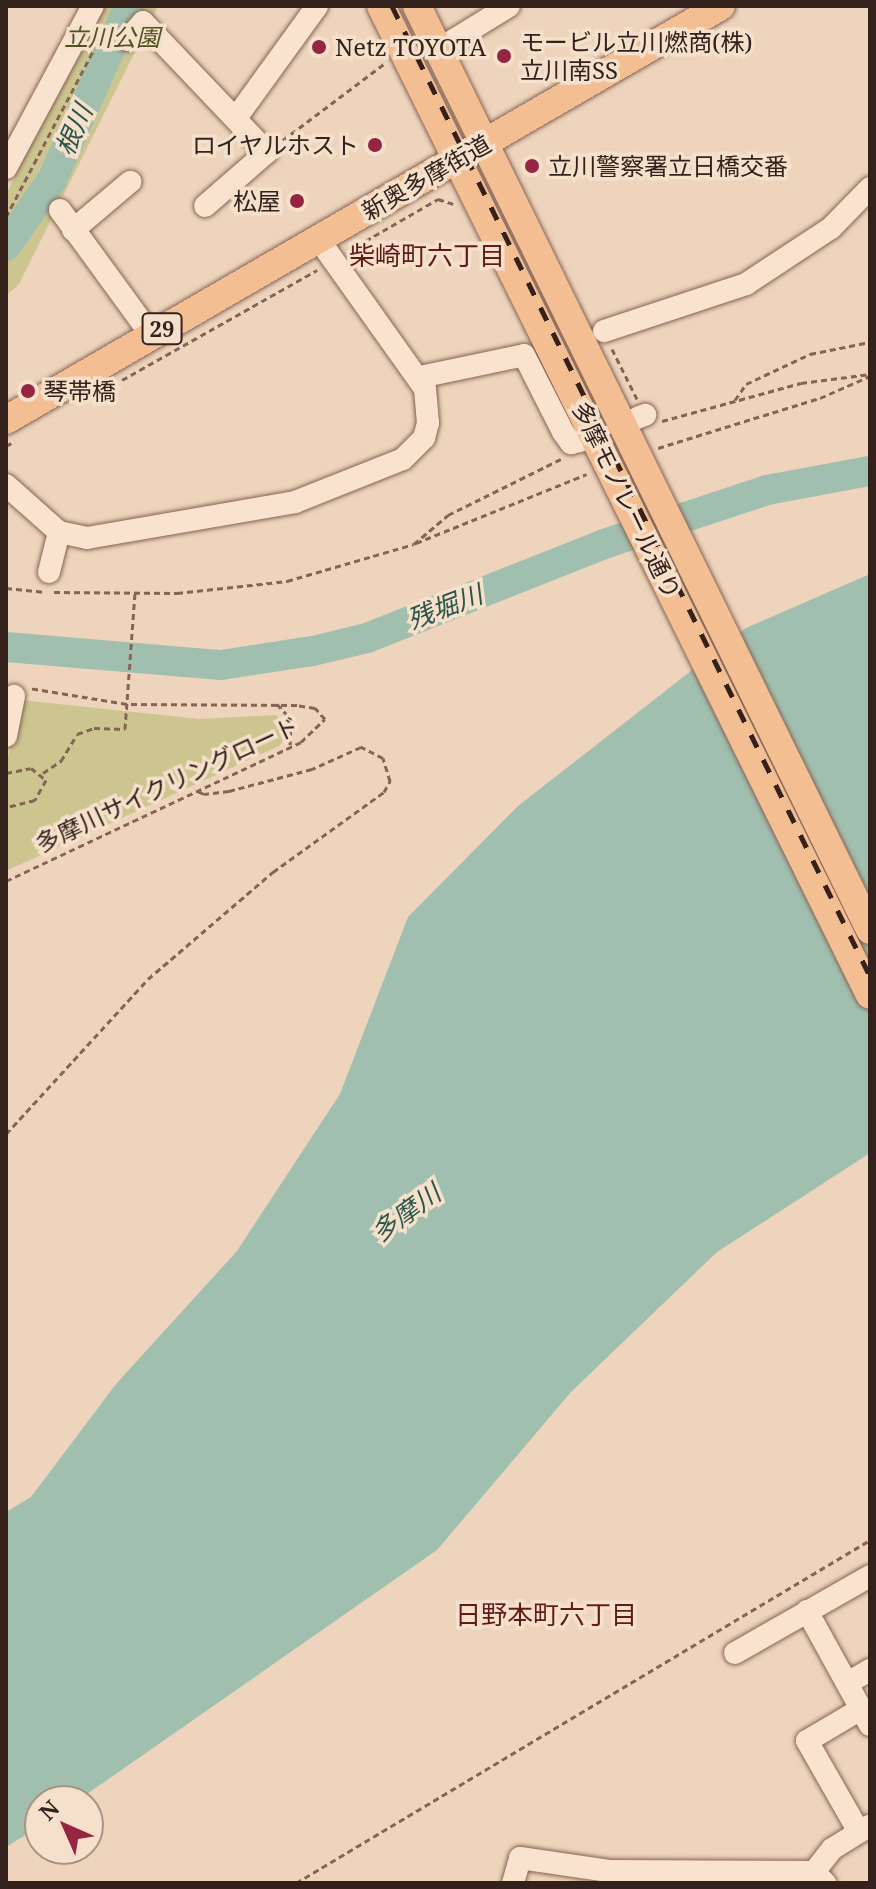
<!DOCTYPE html>
<html>
<head>
<meta charset="utf-8">
<style>
	body { margin:0 }
	#map { position:relative; width:876px; height:1889px; overflow:hidden; background:#eed4bc; font-family:"Noto Serif","Noto Sans JP",serif }
	div>[style] { position:absolute }
	.green>* { inset:0; background:#ccc590 }
	.water>* { inset:0; background:#a0bfaf }
	.river>* { height:30px; margin:-15px; padding:0 15px; transform-origin:15px; border-radius:15px; background:#a0bfaf }
	.path>* { height:3px; margin-top:-1.5px; transform-origin:0; background:repeating-linear-gradient(90deg,#856456 0 6px,transparent 0 10px) }
	.roads { filter:drop-shadow(0 0 2px #856456) drop-shadow(0 0 2px #856456) }
	.minor>* { height:22px; margin:-11px; padding:0 11px; transform-origin:11px; border-radius:11px; background:#f9e3cf }
	.major>* { height:28px; margin:-14px; padding:0 14px; transform-origin:14px; border-radius:14px; background:#f3be92 }
	.rail>* { height:5px; margin-top:-2.5px; transform-origin:0; background:repeating-linear-gradient(90deg,#34211b 0 14px,transparent 0 28px) }
	.dots>* { width:22px; height:22px; translate:-50% -50%; box-sizing:border-box; border:4px solid #f5e0cc; border-radius:50% }
	span { translate:-50% -50%; white-space:nowrap; text-align:center; line-height:1.15; -webkit-text-stroke:7px #f5e0cc; paint-order:stroke }
	.shield-label span { padding:2px 6px; background:#f5e0cc; border:2px solid; border-radius:6px; -webkit-text-stroke-width:0 }
	.shield-label { font-size:22px; color:#34211b; font-weight:700 }
	.park-label { font-size:24px; color:#505121; font-style:italic }
	.poi-label { font-size:24px; color:#34211b }
	.left { translate:0 -50%; text-align:left }
	.right { translate:-100% -50%; text-align:right }
	.street-label { font-size:24px; color:#34211b }
	.water-label { font-size:26px; color:#2a5548; font-style:italic }
	.neighbourhood-label { font-size:26px; color:#611a1b }
	.frame { position:absolute; inset:0; border:8px solid #34211b; pointer-events:none }
	.north { position:absolute; left:24px; top:1785px; width:80px; height:80px; box-sizing:border-box; background:#f5e0cc; border:2px solid #a89485; border-radius:50%; rotate:315deg; font-size:22px; font-weight:700; line-height:32px; text-align:center; color:#34211b }
	.north::after { content:''; display:block; margin:auto; width:28px; height:36px; background:#952540; clip-path:polygon(50% 0,100% 100%,50% 72%,0 100%) }
</style>
</head>
<body>
<div id="map">
	<div class="green">
		<div style="clip-path:polygon(97px 6px,158px 6px,19px 284px,6px 296px,6px 195px)"></div>
		<div style="clip-path:polygon(21px 700px,199px 719px,277px 715px,287px 737px,279px 746px,6px 871px,6px 766px)"></div>
	</div>
	<div class="water">
		<div style="clip-path:polygon(870px 574px,870px 1153px,717px 1252px,571px 1392px,437px 1550px,77px 1801px,40px 1801px,40px 1826px,6px 1847px,6px 1512px,31px 1497px,116px 1384px,237px 1251px,340px 1094px,408px 917px,518px 806px,746px 628px)"></div>
	</div>
	<div class="river">
		<div style="left:6px;top:246px;width:80px;rotate:-55.1deg"></div>
		<div style="left:52px;top:180px;width:190px;rotate:-66.1deg"></div>
		<div style="left:6px;top:647px;width:216px;rotate:4.8deg"></div>
		<div style="left:221px;top:665px;width:93px;rotate:-8.7deg"></div>
		<div style="left:313px;top:651px;width:56px;rotate:-13.5deg"></div>
		<div style="left:367px;top:638px;width:255px;rotate:-21.6deg"></div>
		<div style="left:604px;top:544px;width:172px;rotate:-18.3deg"></div>
		<div style="left:767px;top:490px;width:105px;rotate:-10.5deg"></div>
	</div>
	<div class="path">
		<div style="left:283px;top:140px;width:128px;rotate:-37deg"></div>
		<div style="left:6px;top:217px;width:202px;rotate:-62.3deg"></div>
		<div style="left:348px;top:251px;width:104px;rotate:-30deg"></div>
		<div style="left:438px;top:199px;width:16px;rotate:18deg"></div>
		<div style="left:612px;top:349px;width:56px;rotate:63.4deg"></div>
		<div style="left:122px;top:380px;width:224px;rotate:-29.4deg"></div>
		<div style="left:735px;top:400px;width:19px;rotate:-55deg"></div>
		<div style="left:746px;top:384px;width:71px;rotate:-25.1deg"></div>
		<div style="left:810px;top:354px;width:61px;rotate:-11.3deg"></div>
		<div style="left:662px;top:421px;width:144px;rotate:-15.3deg"></div>
		<div style="left:801px;top:383px;width:70px;rotate:-7.4deg"></div>
		<div style="left:6px;top:446px;width:10px;rotate:-29deg"></div>
		<div style="left:658px;top:448px;width:170px;rotate:-17.2deg"></div>
		<div style="left:820px;top:398px;width:55px;rotate:-23.7deg"></div>
		<div style="left:416px;top:543px;width:184px;rotate:-22deg"></div>
		<div style="left:6px;top:588px;width:40px;rotate:5.7deg"></div>
		<div style="left:54px;top:592px;width:123px;rotate:0.5deg"></div>
		<div style="left:177px;top:593px;width:111px;rotate:-6.2deg"></div>
		<div style="left:287px;top:581px;width:132px;rotate:-16.2deg"></div>
		<div style="left:414px;top:544px;width:45px;rotate:-40.5deg"></div>
		<div style="left:448px;top:515px;width:128px;rotate:-26.4deg"></div>
		<div style="left:277px;top:704px;width:21px;rotate:47deg"></div>
		<div style="left:291px;top:719px;width:27px;rotate:92deg"></div>
		<div style="left:6px;top:773px;width:25px;rotate:-11deg"></div>
		<div style="left:31px;top:768px;width:19px;rotate:39deg"></div>
		<div style="left:46px;top:780px;width:23px;rotate:119deg"></div>
		<div style="left:35px;top:800px;width:30px;rotate:166deg"></div>
		<div style="left:43px;top:773px;width:22px;rotate:-34deg"></div>
		<div style="left:61px;top:761px;width:31px;rotate:-59deg"></div>
		<div style="left:77px;top:734px;width:18px;rotate:-19deg"></div>
		<div style="left:94px;top:728px;width:31px;rotate:2deg"></div>
		<div style="left:125px;top:729px;width:136px;rotate:-85.8deg"></div>
		<div style="left:6px;top:881px;width:326px;rotate:-25.2deg"></div>
		<div style="left:301px;top:742px;width:33px;rotate:-44deg"></div>
		<div style="left:325px;top:719px;width:15px;rotate:-132deg"></div>
		<div style="left:315px;top:708px;width:18px;rotate:-171deg"></div>
		<div style="left:297px;top:705px;width:170px;rotate:-179.7deg"></div>
		<div style="left:127px;top:704px;width:99px;rotate:-170.7deg"></div>
		<div style="left:6px;top:1134px;width:210px;rotate:-47.5deg"></div>
		<div style="left:148px;top:979px;width:165px;rotate:-40.6deg"></div>
		<div style="left:273px;top:872px;width:137px;rotate:-35.8deg"></div>
		<div style="left:384px;top:792px;width:13px;rotate:-61deg"></div>
		<div style="left:390px;top:781px;width:24px;rotate:-107deg"></div>
		<div style="left:383px;top:758px;width:25px;rotate:-153deg"></div>
		<div style="left:361px;top:747px;width:54px;rotate:155.8deg"></div>
		<div style="left:312px;top:769px;width:86px;rotate:165.2deg"></div>
		<div style="left:229px;top:791px;width:25px;rotate:173deg"></div>
		<div style="left:204px;top:794px;width:10px;rotate:-156deg"></div>
		<div style="left:296px;top:1883px;width:669px;rotate:-30.86deg"></div>
	</div>
	<div class="roads">
		<div class="minor">
			<div style="left:127px;top:40px;width:24px;rotate:-48deg"></div>
			<div style="left:143px;top:22px;width:180px;rotate:46.4deg"></div>
			<div style="left:267px;top:152px;width:82px;rotate:138.9deg"></div>
			<div style="left:439px;top:49px;width:82px;rotate:-31.6deg"></div>
			<div style="left:236px;top:118px;width:138px;rotate:-54.1deg"></div>
			<div style="left:6px;top:168px;width:184px;rotate:-61.8deg"></div>
			<div style="left:60px;top:210px;width:155px;rotate:53.9deg"></div>
			<div style="left:73px;top:230px;width:75px;rotate:-40.1deg"></div>
			<div style="left:604px;top:331px;width:150px;rotate:-18.3deg"></div>
			<div style="left:746px;top:284px;width:102px;rotate:-33.4deg"></div>
			<div style="left:831px;top:228px;width:56px;rotate:-45.7deg"></div>
			<div style="left:420px;top:377px;width:106px;rotate:-11.9deg"></div>
			<div style="left:524px;top:355px;width:86px;rotate:63.1deg"></div>
			<div style="left:563px;top:432px;width:14px;rotate:54deg"></div>
			<div style="left:571px;top:443px;width:9px;rotate:-13deg"></div>
			<div style="left:637px;top:418px;width:9px;rotate:-21deg"></div>
			<div style="left:6px;top:485px;width:71px;rotate:41.6deg"></div>
			<div style="left:59px;top:532px;width:29px;rotate:12deg"></div>
			<div style="left:87px;top:538px;width:211px;rotate:-9.8deg"></div>
			<div style="left:295px;top:502px;width:116px;rotate:-21.7deg"></div>
			<div style="left:403px;top:459px;width:30px;rotate:-45deg"></div>
			<div style="left:424px;top:438px;width:16px;rotate:-75deg"></div>
			<div style="left:428px;top:423px;width:34px;rotate:-95deg"></div>
			<div style="left:425px;top:389px;width:183px;rotate:-125.4deg"></div>
			<div style="left:49px;top:572px;width:41px;rotate:-76deg"></div>
			<div style="left:6px;top:736px;width:41px;rotate:-78.7deg"></div>
			<div style="left:807px;top:1611px;width:130px;rotate:61.1deg"></div>
			<div style="left:735px;top:1653px;width:155px;rotate:-29.7deg"></div>
			<div style="left:848px;top:1683px;width:26px;rotate:-31deg"></div>
			<div style="left:859px;top:1832px;width:105px;rotate:-119.7deg"></div>
			<div style="left:807px;top:1741px;width:63px;rotate:-30.7deg"></div>
			<div style="left:814px;top:1872px;width:29px;rotate:-52deg"></div>
			<div style="left:832px;top:1849px;width:44px;rotate:-31.9deg"></div>
			<div style="left:513px;top:1883px;width:26px;rotate:-74deg"></div>
			<div style="left:520px;top:1858px;width:90px;rotate:8.3deg"></div>
			<div style="left:609px;top:1871px;width:205px;rotate:0.3deg"></div>
			<div style="left:814px;top:1872px;width:16px;rotate:45deg"></div>
		</div>
		<div class="major">
			<div style="left:381px;top:6px;width:1103px;rotate:63.69deg"></div>
			<div style="left:417px;top:6px;width:1029px;rotate:63.88deg"></div>
			<div style="left:6px;top:420px;width:826px;rotate:-30.07deg"></div>
		</div>
	</div>
	<div class="rail">
		<div style="left:392px;top:6px;width:1081px;rotate:63.77deg"></div>
	</div>
	<div class="dots">
		<div style="left:319px;top:47px;background:#952540"></div>
		<div style="left:504px;top:56px;background:#952540"></div>
		<div style="left:375px;top:145px;background:#952540"></div>
		<div style="left:532px;top:166px;background:#952540"></div>
		<div style="left:297px;top:201px;background:#952540"></div>
		<div style="left:28px;top:391px;background:#952540"></div>
	</div>
	<div class="shield-label">
		<span style="left:162px;top:329px">29</span>
	</div>
	<div class="park-label">
		<span style="left:112px;top:37px">立川公園</span>
	</div>
	<div class="poi-label">
		<span class="left" style="left:520px;top:56px">モービル立川燃商(株)<br>立川南SS</span>
		<span class="left" style="left:335px;top:47px">Netz TOYOTA</span>
		<span class="right" style="left:359px;top:145px">ロイヤルホスト</span>
		<span class="left" style="left:548px;top:166px">立川警察署立日橋交番</span>
		<span class="right" style="left:281px;top:201px">松屋</span>
		<span class="left" style="left:44px;top:391px">琴帯橋</span>
	</div>
	<div class="street-label">
		<span style="left:426px;top:177px;rotate:-30deg">新奥多摩街道</span>
		<span style="left:627px;top:500px;rotate:64deg">多摩モノレール通り</span>
		<span style="left:167px;top:784px;rotate:-25deg">多摩川サイクリングロード</span>
	</div>
	<div class="water-label">
		<span style="left:74px;top:130px;rotate:-66deg">根川</span>
		<span style="left:445px;top:607px;rotate:-21deg">残堀川</span>
		<span style="left:406px;top:1213px;rotate:-36deg">多摩川</span>
	</div>
	<div class="neighbourhood-label">
		<span style="left:427px;top:256px">柴崎町六丁目</span>
		<span style="left:546px;top:1615px">日野本町六丁目</span>
	</div>
	<div class="frame"></div>
	<div class="north">N</div>
</div>
</body>
</html>
